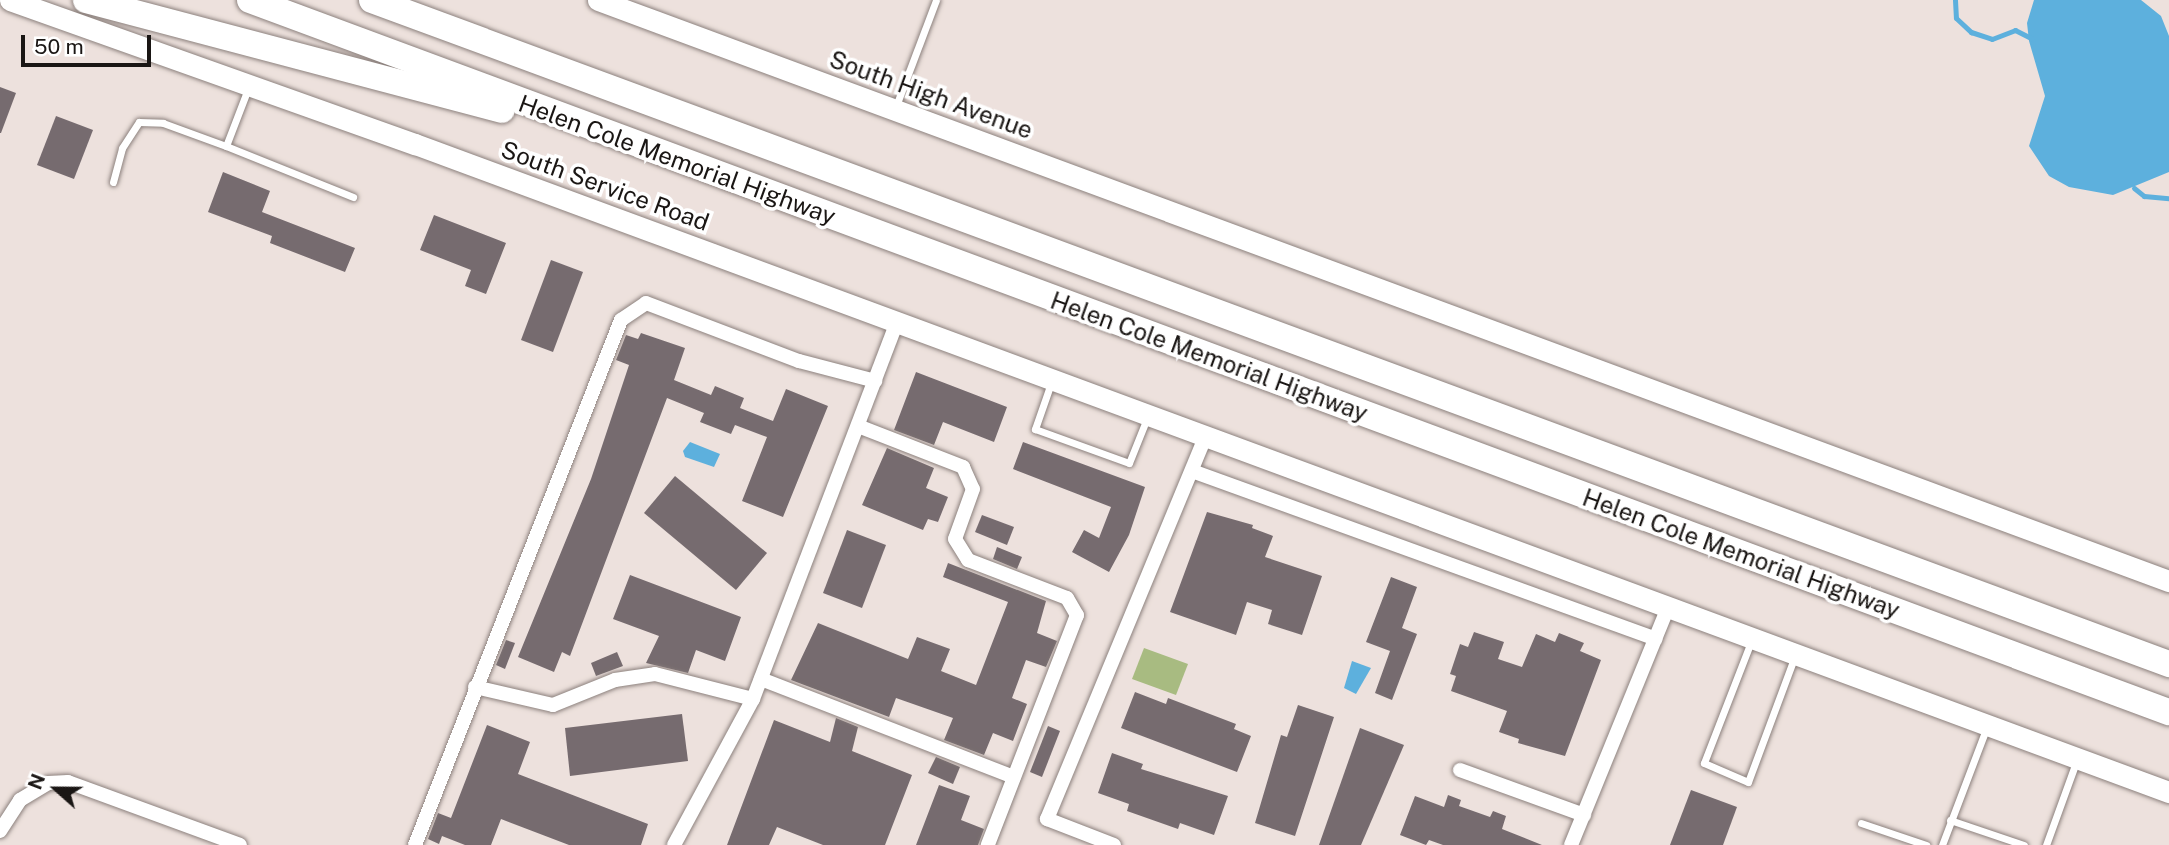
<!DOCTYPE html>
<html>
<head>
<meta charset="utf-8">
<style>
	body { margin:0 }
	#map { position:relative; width:2169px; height:845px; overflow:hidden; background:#ede1dd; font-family:"Public Sans",sans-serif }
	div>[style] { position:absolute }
	.green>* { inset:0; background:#a8bb81 }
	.water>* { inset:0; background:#5db0dd }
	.stream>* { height:5px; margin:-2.5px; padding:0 2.5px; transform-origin:2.5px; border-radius:2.5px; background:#5db0dd }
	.building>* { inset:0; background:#766b6f }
	.roads { filter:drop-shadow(0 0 2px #8c817d) drop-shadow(0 0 2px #8c817d) }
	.lane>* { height:7px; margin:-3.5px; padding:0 3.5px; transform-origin:3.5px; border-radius:3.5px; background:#fff }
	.street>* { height:14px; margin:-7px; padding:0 7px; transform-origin:7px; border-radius:7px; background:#fff }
	.secondary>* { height:21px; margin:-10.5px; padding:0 10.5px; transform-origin:10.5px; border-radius:10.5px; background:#fff }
	.highway>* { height:26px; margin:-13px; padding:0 13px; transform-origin:13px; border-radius:13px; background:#fff }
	span { translate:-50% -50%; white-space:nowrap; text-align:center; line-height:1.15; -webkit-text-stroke:7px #fff; paint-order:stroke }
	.street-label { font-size:24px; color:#1a1614 }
	.north { position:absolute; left:21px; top:754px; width:70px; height:70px; -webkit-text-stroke:5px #fff; paint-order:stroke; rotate:291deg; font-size:19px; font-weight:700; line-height:28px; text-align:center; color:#1a1614 }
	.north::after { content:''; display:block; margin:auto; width:24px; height:32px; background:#1a1614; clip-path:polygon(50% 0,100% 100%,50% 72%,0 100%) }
	.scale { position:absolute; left:21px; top:35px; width:130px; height:32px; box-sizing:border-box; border:4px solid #1a1614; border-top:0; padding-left:9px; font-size:21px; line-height:24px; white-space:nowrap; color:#1a1614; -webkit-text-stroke:5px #fff; paint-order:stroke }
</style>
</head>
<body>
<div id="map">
	<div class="green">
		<div style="clip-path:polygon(1144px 648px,1188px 664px,1176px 695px,1132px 679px)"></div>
	</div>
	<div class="water">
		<div style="clip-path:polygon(2034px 0,2141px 0,2161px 16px,2169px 36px,2169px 172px,2113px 195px,2069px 187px,2049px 176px,2029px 146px,2045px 96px,2029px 41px,2027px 23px)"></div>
		<div style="clip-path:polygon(690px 442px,720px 454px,714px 467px,685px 457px,683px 451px)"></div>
		<div style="clip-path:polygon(1352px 661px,1371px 668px,1356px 694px,1344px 688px)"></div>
	</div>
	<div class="stream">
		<div style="left:1955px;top:0;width:18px;rotate:87deg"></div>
		<div style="left:1956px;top:18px;width:21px;rotate:43deg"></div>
		<div style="left:1971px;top:32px;width:22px;rotate:18deg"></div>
		<div style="left:1992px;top:39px;width:25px;rotate:-21deg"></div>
		<div style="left:2015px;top:30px;width:20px;rotate:27deg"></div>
		<div style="left:2134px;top:188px;width:13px;rotate:39deg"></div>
		<div style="left:2144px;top:196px;width:25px;rotate:5deg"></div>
	</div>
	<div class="building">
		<div style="clip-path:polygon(0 87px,16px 93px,1px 133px,0 133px)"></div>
		<div style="clip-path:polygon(56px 116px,93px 130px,74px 179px,37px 165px)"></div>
		<div style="clip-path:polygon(223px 172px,270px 191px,262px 212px,355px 248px,345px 272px,270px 243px,272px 236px,208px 212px)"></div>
		<div style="clip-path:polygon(434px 215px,506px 243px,486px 294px,465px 286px,471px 270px,420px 250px)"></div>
		<div style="clip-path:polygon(551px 260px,583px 272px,553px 352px,521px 340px)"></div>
		<div style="clip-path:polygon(641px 333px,685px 348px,674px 380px,711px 395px,715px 386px,744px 398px,740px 408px,773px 421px,786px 389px,828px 406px,783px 517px,742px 501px,767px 437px,735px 425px,731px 434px,700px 422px,704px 413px,667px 398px,570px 656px,562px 652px,554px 672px,518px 657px,591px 479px,629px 365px,616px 360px,626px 335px,638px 339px)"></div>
		<div style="clip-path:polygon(916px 372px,1007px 407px,994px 442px,943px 422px,934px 445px,894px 430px)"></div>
		<div style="clip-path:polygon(1023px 442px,1145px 487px,1129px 535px,1109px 572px,1072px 552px,1084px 530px,1099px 538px,1111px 507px,1013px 469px)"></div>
		<div style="clip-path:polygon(887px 448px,934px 468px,926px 488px,948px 497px,938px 522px,928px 519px,923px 530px,862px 505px)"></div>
		<div style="clip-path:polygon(675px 476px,767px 553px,736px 590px,644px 513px)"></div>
		<div style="clip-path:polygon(1207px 512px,1253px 525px,1252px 528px,1273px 536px,1265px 557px,1322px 576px,1302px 635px,1268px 624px,1272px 610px,1247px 602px,1236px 635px,1170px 612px)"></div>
		<div style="clip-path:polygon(982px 515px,1014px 527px,1007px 545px,975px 532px)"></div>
		<div style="clip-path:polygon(847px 530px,886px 545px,862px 608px,823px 593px)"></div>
		<div style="clip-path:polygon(997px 547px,1022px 557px,1017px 569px,993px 559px)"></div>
		<div style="clip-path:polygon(948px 563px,1046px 601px,1037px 633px,1057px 641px,1046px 667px,1026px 660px,1012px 698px,1027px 704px,1013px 741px,993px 733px,984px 755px,944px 740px,953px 718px,896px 698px,889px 717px,791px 680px,818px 623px,908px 659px,917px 637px,950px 649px,941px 671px,976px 685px,1008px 602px,943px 577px)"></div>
		<div style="clip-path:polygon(630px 575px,741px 617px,725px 661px,696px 650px,688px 673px,646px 663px,659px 636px,613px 619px)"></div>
		<div style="clip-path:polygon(1391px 577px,1417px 587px,1402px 628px,1417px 634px,1392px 700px,1375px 693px,1390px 651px,1366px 642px)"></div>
		<div style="clip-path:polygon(1474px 632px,1504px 642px,1498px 659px,1522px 667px,1536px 634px,1555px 642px,1559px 633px,1584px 643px,1580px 651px,1601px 660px,1565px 756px,1518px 743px,1519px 739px,1499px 732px,1507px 711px,1451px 691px,1456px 676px,1450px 674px,1460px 644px,1468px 647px)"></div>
		<div style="clip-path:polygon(506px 640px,515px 643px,505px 669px,496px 665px)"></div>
		<div style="clip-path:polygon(617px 652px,623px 666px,596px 676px,591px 663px)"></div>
		<div style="clip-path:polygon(1135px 692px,1166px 704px,1168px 698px,1236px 724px,1234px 729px,1251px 736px,1237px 772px,1121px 728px)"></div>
		<div style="clip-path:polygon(1298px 705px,1334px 717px,1295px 836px,1255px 823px,1281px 735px,1287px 737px)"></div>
		<div style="clip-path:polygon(682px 714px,688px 761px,570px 776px,565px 728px)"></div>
		<div style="clip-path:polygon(836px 718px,858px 727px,852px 751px,912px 775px,885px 845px,823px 845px,777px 827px,769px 845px,727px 845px,774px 720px,830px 742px)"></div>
		<div style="clip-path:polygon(487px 725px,530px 742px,518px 774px,648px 824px,641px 845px,569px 845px,501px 819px,491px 845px,465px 845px,442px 836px,439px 844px,428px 839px,438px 813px,451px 818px)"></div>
		<div style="clip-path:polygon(1048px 726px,1060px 731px,1042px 777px,1030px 772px)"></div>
		<div style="clip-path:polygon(1360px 728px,1404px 745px,1361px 845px,1319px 845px)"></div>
		<div style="clip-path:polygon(1112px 753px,1143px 764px,1141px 769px,1228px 796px,1214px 835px,1180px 823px,1178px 829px,1127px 811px,1129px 804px,1098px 793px)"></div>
		<div style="clip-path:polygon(936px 757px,960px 767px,953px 784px,928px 773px)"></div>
		<div style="clip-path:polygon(939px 785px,970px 796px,961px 820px,984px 829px,978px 845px,916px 845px)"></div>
		<div style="clip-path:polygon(1691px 790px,1737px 807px,1723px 845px,1670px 845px)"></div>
		<div style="clip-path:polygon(1448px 795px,1461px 800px,1459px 806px,1490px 817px,1493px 811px,1506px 816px,1502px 829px,1542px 845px,1443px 845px,1429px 840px,1426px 845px,1400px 835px,1415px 796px,1444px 807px)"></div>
	</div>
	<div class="roads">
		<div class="lane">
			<div style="left:249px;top:86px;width:64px;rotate:111deg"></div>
			<div style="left:226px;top:146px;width:137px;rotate:21.9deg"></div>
			<div style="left:896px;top:106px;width:113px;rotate:-69.3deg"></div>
			<div style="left:113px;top:182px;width:35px;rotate:-75deg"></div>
			<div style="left:122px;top:148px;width:31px;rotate:-57deg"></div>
			<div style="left:139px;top:122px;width:24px;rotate:2deg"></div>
			<div style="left:163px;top:123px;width:67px;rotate:20.1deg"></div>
			<div style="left:1051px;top:383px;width:49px;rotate:109.2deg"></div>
			<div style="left:1035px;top:429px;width:100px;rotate:19.9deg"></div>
			<div style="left:1129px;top:463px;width:48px;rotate:-68.2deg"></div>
			<div style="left:1752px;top:639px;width:133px;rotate:111.2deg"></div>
			<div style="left:1704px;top:763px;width:48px;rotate:23.4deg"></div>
			<div style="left:1748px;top:782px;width:132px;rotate:-69.6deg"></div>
			<div style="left:1950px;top:820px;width:78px;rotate:18.7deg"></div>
			<div style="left:1861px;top:823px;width:69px;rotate:18.7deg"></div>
			<div style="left:1942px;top:845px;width:124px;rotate:-69.2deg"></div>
			<div style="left:2046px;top:845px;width:88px;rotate:-70.1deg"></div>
		</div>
		<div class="street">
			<div style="left:858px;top:426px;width:113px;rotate:21.3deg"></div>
			<div style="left:963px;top:467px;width:24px;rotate:66deg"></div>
			<div style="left:973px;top:489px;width:53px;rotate:109.8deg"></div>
			<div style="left:955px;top:539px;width:25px;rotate:58deg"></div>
			<div style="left:968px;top:560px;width:106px;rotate:21deg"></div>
			<div style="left:1067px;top:598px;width:20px;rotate:60deg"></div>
			<div style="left:1077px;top:615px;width:247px;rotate:111.2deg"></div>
			<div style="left:1192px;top:471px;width:493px;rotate:19.9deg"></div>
			<div style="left:761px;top:679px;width:271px;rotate:21.2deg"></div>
			<div style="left:475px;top:687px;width:80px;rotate:13deg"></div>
			<div style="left:553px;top:705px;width:67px;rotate:-22deg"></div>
			<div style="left:615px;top:680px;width:40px;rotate:-8.5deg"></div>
			<div style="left:655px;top:674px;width:101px;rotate:14.3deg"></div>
			<div style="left:1460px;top:770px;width:132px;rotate:19.9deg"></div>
			<div style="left:0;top:831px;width:37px;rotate:-57deg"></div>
			<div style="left:20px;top:800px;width:33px;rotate:-31deg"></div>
			<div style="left:48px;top:783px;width:20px;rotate:-3deg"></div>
			<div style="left:68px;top:782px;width:183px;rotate:20.1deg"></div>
			<div style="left:415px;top:845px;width:564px;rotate:-68.58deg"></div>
			<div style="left:621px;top:320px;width:30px;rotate:-34deg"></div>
			<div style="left:646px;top:303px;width:164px;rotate:20.8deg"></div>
			<div style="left:799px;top:361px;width:79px;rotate:14.7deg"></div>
			<div style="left:674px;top:845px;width:166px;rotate:-61.6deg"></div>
			<div style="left:753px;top:699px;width:404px;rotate:-69.1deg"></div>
			<div style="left:1114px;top:845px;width:72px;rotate:-158.8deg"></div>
			<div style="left:1047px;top:819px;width:416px;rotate:-67.5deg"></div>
			<div style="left:1571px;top:845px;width:257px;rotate:-67.8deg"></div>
		</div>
		<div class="secondary">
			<div style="left:10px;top:0;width:430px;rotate:19.6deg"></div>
			<div style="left:415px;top:144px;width:1870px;rotate:20.28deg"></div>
			<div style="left:598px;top:0;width:1675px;rotate:20.3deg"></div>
		</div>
		<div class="highway">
			<div style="left:86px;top:0;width:430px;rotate:14.8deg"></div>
			<div style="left:250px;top:0;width:2047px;rotate:20.36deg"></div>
			<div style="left:372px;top:0;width:1916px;rotate:20.28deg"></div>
		</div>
	</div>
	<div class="street-label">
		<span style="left:931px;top:95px;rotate:20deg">South High Avenue</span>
		<span style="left:677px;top:160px;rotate:20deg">Helen Cole Memorial Highway</span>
		<span style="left:605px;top:186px;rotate:20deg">South Service Road</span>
		<span style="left:1209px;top:357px;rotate:20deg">Helen Cole Memorial Highway</span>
		<span style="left:1741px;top:554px;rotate:20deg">Helen Cole Memorial Highway</span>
	</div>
	<div class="north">N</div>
	<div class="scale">50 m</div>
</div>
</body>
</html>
